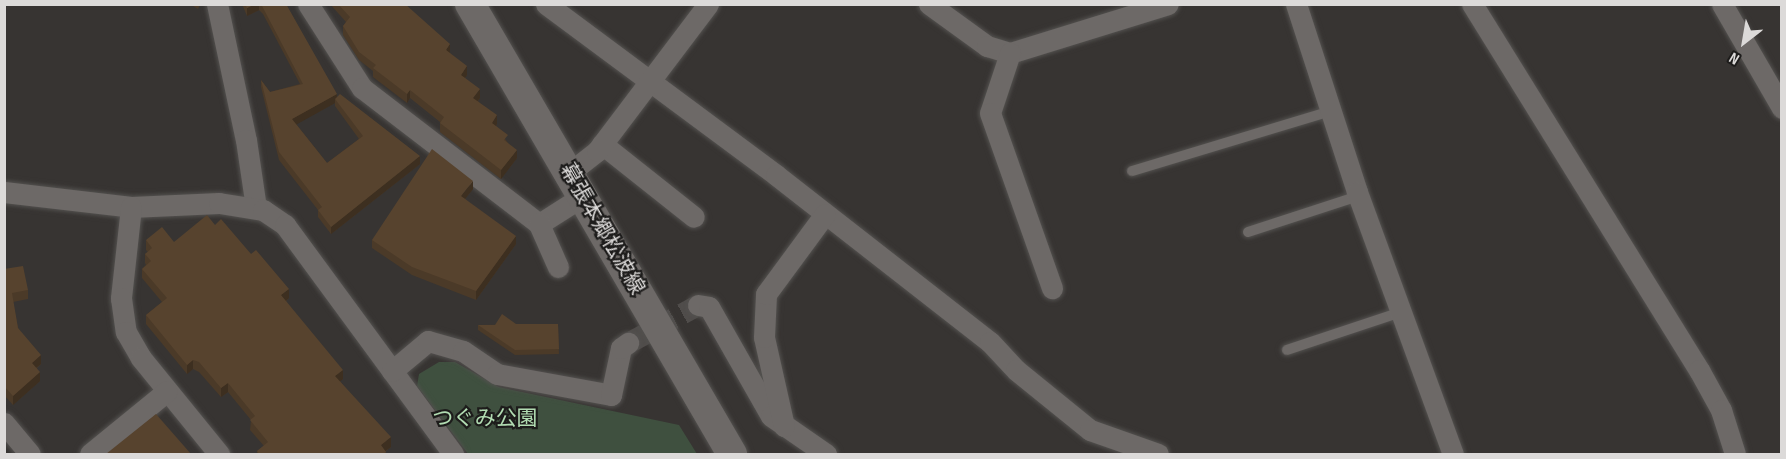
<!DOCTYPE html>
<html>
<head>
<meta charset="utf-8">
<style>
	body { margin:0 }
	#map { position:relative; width:1786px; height:459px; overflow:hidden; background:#373432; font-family:"Sofia Sans Condensed","Noto Sans JP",sans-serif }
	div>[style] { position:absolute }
	.green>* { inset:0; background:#3f503f }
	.street-tunnel>* { height:21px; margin-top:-10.5px; transform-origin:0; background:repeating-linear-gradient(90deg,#504d4b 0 21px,transparent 0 31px) }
	.roads { filter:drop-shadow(0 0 2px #53514f) drop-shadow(0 0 2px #53514f) }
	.lane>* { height:10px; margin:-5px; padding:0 5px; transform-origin:5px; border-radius:5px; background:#6d6967 }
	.street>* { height:21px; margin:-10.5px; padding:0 10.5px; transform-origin:10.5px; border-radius:10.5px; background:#6d6967 }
	.secondary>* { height:30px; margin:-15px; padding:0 15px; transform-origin:15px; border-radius:15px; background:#6d6967 }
	.wall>* { inset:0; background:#4b3a28 }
	.shaded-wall>* { inset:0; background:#3d2f20 }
	.building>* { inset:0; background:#57432e }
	span { translate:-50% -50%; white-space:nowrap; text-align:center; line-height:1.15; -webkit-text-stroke:4.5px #1d1c1b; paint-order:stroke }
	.street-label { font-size:21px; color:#dcdad9 }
	.park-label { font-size:21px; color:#b1dcb2 }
	.frame { position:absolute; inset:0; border:6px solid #dcdad9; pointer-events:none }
	.north { position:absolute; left:1714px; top:12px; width:60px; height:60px; -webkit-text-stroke:4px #1d1c1b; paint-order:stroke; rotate:211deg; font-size:16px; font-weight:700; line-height:24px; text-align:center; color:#dcdad9 }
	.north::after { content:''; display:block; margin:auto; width:21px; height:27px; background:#dcdad9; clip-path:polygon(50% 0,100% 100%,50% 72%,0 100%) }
</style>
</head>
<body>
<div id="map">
	<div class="green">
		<div style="clip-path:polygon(439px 362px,455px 362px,499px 387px,679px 425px,697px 454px,468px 454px,417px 386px,419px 374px)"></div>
	</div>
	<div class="street-tunnel">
		<div style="left:628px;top:343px;width:80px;rotate:-28.5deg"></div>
	</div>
	<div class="roads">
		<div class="lane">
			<div style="left:1132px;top:171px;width:208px;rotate:-16.8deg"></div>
			<div style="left:1248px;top:232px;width:117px;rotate:-18deg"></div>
			<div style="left:1287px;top:350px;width:120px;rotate:-18.4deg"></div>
		</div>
		<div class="street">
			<div style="left:217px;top:4px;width:139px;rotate:78deg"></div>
			<div style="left:246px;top:140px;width:69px;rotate:81.6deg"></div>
			<div style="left:308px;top:4px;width:100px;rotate:57.3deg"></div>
			<div style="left:362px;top:88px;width:223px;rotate:37.5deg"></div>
			<div style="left:539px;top:224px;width:52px;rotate:-32.5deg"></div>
			<div style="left:546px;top:4px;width:287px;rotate:36.6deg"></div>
			<div style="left:776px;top:175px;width:271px;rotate:38deg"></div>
			<div style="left:990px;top:342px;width:38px;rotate:47deg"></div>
			<div style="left:1016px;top:370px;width:95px;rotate:39deg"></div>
			<div style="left:1090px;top:430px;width:72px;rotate:19.4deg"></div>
			<div style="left:929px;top:4px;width:72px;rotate:35.9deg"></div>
			<div style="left:987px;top:46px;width:24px;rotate:17deg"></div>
			<div style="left:1010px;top:53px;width:165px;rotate:-17.2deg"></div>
			<div style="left:1296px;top:4px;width:198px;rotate:72deg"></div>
			<div style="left:1357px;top:192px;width:279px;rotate:69.9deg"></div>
			<div style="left:1472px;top:4px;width:431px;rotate:58.2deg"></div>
			<div style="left:1699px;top:370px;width:46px;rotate:61.2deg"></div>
			<div style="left:1721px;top:410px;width:46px;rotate:72.3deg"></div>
			<div style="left:1722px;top:4px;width:120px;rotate:60deg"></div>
			<div style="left:1010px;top:53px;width:63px;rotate:108.4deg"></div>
			<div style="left:990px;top:113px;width:186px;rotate:70.5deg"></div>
			<div style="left:602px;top:144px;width:117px;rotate:38.4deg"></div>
			<div style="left:569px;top:173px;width:36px;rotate:-38deg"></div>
			<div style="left:597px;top:151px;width:184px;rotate:-52.9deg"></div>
			<div style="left:4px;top:192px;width:128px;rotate:6.7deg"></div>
			<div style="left:131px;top:207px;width:88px;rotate:-2.6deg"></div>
			<div style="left:219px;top:203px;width:45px;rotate:9deg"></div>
			<div style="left:263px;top:210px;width:27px;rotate:34deg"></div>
			<div style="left:285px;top:225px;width:284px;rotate:53.7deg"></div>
			<div style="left:131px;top:207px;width:92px;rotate:96.3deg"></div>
			<div style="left:121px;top:298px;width:34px;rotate:82deg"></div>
			<div style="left:126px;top:332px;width:30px;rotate:60deg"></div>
			<div style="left:141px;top:358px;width:124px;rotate:50.9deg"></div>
			<div style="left:539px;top:224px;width:47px;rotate:66.2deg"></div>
			<div style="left:698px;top:305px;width:11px;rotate:10deg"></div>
			<div style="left:709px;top:307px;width:125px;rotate:60.4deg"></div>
			<div style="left:771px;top:416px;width:67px;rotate:34.6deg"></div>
			<div style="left:392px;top:371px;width:47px;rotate:-39.8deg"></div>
			<div style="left:428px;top:341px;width:36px;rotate:16deg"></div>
			<div style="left:463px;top:351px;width:41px;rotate:34.1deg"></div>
			<div style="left:497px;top:374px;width:116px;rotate:10.4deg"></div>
			<div style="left:611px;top:395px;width:48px;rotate:-78deg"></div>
			<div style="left:621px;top:348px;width:9px;rotate:-36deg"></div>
			<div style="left:4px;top:423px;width:40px;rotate:50deg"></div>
			<div style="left:784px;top:426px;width:91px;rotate:-102.7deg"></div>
			<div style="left:764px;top:337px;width:43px;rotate:-87.3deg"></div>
			<div style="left:766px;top:294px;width:99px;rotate:-53.6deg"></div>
			<div style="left:90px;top:454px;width:99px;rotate:-39.3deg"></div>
		</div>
		<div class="secondary">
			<div style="left:470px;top:4px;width:521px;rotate:59.79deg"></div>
		</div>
	</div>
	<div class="wall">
		<div style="clip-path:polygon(190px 4px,200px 4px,198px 9px)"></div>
		<div style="clip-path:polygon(evenodd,242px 4px,286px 4px,337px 97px,420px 164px,331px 234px,318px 217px,318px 210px,279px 160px,261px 87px,261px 80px,270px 92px,300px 84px,263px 14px,259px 10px,247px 16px,242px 4px,335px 103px,335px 106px,359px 139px,327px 163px,296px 124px,335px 103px)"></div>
		<div style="clip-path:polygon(330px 4px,405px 4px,450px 53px,467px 75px,465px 78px,480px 98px,478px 101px,497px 124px,496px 126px,508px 143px,517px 158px,501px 179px,440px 132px,440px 122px,410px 98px,407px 103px,373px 77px,373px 71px,359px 60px,343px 35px,343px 26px,346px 22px)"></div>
		<div style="clip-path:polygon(473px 189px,465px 199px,516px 244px,476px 300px,412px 275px,372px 248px,372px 240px)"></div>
		<div style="clip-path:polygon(215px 225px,251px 254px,289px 298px,286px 301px,343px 379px,340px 381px,391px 447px,386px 451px,386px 454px,257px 454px,257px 451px,264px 446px,250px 430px,251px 420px,228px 392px,221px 397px,199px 372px,193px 369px,187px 374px,146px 324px,146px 315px,162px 302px,142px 278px,142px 269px,146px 265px,145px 263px,145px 254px,148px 252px,146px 250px,146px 240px,174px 242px)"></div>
		<div style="clip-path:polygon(4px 269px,28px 290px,28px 299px,13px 302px,18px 328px,41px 364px,37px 368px,40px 381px,13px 405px,4px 395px)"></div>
		<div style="clip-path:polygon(558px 324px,559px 354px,515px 355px,478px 330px,478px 325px)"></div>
	</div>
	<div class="shaded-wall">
		<div style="clip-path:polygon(255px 4px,259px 4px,259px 10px,247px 16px,247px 8px)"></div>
		<div style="clip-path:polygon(450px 44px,450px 53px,446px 50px)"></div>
		<div style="clip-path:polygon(467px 66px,467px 75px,461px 83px,461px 75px)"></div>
		<div style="clip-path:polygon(480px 89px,480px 98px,473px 106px,473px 98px)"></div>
		<div style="clip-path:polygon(410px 90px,410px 98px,407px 103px,407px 94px)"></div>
		<div style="clip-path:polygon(337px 94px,337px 101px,335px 99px,335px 103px,292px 127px,292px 119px)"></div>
		<div style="clip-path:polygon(497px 115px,497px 124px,492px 132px,492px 123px)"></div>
		<div style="clip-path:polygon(517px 150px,517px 158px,501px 179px,501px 170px)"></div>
		<div style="clip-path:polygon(420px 156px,420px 164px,331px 234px,331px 227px)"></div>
		<div style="clip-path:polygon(473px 181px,473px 189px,461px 204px,461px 196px)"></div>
		<div style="clip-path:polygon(516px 236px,516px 244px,476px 300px,476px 291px)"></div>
		<div style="clip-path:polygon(289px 289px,289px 298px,281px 305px,281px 295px)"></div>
		<div style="clip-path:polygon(41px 355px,41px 364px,32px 371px,32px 363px)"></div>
		<div style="clip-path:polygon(193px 360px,193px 369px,187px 374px,187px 365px)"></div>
		<div style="clip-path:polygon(343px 370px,343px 379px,335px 385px,335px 376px)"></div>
		<div style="clip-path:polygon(40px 372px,40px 381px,13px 405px,13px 396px)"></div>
		<div style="clip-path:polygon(228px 383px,228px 392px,221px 397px,221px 388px)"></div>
		<div style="clip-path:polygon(391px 437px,391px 447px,381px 454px,381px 445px)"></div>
	</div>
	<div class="building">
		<div style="clip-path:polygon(245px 4px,255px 4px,247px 8px)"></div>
		<div style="clip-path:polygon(261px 4px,286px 4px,337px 94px,292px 119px,327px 163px,363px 136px,335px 99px,340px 94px,420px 156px,331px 227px,318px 210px,322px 207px,279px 152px,261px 80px,270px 92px,303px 84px)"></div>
		<div style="clip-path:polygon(338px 4px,405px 4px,450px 44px,446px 50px,467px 66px,461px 75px,480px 89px,473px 98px,497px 115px,492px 123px,508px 135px,504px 140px,517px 150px,501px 170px,440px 123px,444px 117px,410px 90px,407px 94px,373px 68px,376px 65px,359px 52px,343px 26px,350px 17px)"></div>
		<div style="clip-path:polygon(432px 149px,473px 181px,461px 196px,516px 236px,476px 291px,412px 267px,372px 240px)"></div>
		<div style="clip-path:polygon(207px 215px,215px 225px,221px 219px,251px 254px,256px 250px,289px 289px,281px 295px,343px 370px,335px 376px,391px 437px,381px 445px,386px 452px,383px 454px,259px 454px,257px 451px,268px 442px,250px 420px,255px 416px,228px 383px,221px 388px,199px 362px,193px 360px,187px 365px,146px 315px,167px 298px,142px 269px,151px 261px,145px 254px,152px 248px,146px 240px,162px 227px,174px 242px)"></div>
		<div style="clip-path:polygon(23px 266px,28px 290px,12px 293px,18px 328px,41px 355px,32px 363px,40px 372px,13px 396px,4px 386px,4px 269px)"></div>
		<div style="clip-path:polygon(502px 314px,516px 324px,558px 324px,559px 349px,515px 350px,478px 325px,495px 325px)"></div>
		<div style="clip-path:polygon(156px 414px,191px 454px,106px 454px)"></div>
	</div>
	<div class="street-label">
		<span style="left:602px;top:229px;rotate:60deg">幕張本郷松波線</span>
	</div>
	<div class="park-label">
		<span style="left:485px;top:419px">つぐみ公園</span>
	</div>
	<div class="frame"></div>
	<div class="north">N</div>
</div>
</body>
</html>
